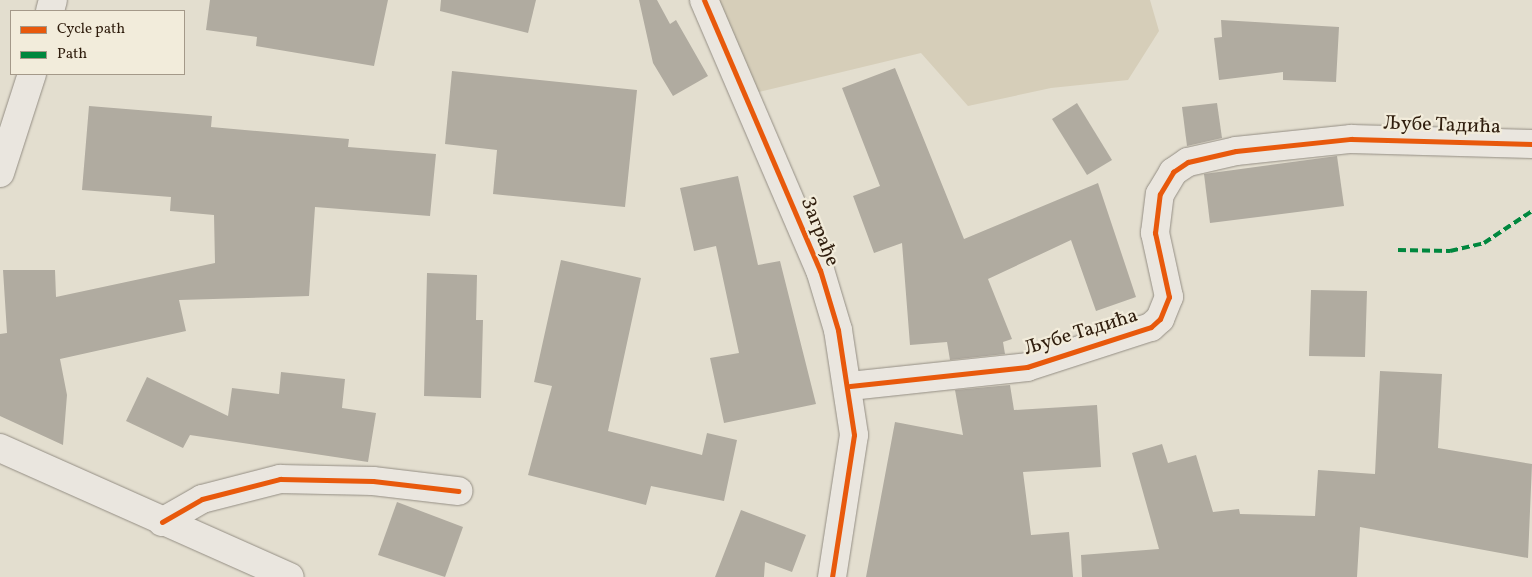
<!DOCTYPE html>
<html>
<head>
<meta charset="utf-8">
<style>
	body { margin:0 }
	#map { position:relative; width:1532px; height:577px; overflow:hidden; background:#e3decf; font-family:Vollkorn,serif }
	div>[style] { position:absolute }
	.green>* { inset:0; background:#d6ceb9 }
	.building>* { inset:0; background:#b0aba0 }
	.roads { filter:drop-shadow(0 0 1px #948e84) drop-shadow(0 0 1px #948e84) }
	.street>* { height:28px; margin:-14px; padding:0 14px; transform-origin:14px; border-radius:14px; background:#eae6df }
	.secondary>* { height:28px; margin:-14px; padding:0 14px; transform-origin:14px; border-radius:14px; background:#eae6df }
	.quiet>* { height:4px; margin-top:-2px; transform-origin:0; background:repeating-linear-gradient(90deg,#00873e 0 8px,transparent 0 12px) }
	.cycleway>* { height:5px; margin:-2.5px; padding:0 2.5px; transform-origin:2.5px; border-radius:2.5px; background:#e8590c }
	span { translate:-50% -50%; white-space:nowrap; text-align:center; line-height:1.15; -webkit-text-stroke:4.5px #f2ecdb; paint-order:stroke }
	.street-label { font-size:20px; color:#2f1d0d }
	.legend { position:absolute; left:10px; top:10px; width:175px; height:65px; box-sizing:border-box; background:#f2ecdb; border:1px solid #a49989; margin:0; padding:6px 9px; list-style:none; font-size:15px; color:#2f1d0d }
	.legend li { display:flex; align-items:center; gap:10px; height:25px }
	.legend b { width:25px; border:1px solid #a49989 }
</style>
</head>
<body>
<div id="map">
	<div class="green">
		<div style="clip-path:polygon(704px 0,1150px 0,1159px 31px,1128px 80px,1051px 88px,968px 106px,921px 53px,746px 95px)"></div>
	</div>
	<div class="building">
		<div style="clip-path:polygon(210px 0,388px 0,374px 66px,256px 46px,257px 37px,206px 30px)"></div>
		<div style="clip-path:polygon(441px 0,536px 0,528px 33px,440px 11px)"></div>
		<div style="clip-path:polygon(639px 0,657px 0,670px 24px,676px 20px,708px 76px,673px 96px,653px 63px)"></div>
		<div style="clip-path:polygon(1221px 20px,1339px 27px,1336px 82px,1283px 80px,1283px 72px,1219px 80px,1214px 38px,1222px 37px)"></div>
		<div style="clip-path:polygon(895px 68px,964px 239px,1098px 183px,1136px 297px,1096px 311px,1071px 240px,988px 279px,1012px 339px,1003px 342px,1005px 354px,950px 360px,947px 342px,910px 345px,902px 243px,874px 253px,853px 196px,880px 186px,842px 88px)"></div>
		<div style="clip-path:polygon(452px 71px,637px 90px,625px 207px,493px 194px,497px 150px,445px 144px)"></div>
		<div style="clip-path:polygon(1077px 103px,1112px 160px,1087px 175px,1052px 119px)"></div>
		<div style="clip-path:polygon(1217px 103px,1222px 138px,1187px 146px,1182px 107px)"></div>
		<div style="clip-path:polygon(89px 106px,212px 116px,211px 127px,349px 139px,348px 147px,436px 154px,430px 216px,315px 207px,309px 296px,179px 300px,186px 331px,60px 359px,67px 395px,63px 445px,0 416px,0 334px,7px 333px,3px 270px,55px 270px,56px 297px,215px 263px,214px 215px,170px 211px,171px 197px,82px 190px)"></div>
		<div style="clip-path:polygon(1337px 156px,1344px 206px,1210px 223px,1204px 174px)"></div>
		<div style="clip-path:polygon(738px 176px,758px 265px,780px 261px,816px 404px,724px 423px,710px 358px,739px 353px,716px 246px,694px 251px,680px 188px)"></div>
		<div style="clip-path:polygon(561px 260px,641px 278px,608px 431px,702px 455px,707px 433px,737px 440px,724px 501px,651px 486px,646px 505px,528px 475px,552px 386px,534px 382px)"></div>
		<div style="clip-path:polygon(427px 273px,477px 275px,476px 320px,483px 320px,481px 398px,424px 396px)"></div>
		<div style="clip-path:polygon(1311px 290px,1367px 291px,1365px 357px,1309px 356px)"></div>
		<div style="clip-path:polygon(1380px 371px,1442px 374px,1438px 448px,1532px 464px,1528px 558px,1360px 527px,1357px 577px,1082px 577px,1081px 555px,1159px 549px,1132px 453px,1162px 444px,1168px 463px,1196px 455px,1213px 512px,1239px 509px,1240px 514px,1315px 516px,1318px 470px,1375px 474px)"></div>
		<div style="clip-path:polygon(281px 372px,345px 379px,342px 408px,376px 413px,368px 462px,190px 435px,183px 448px,126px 421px,147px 377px,228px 416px,232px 388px,279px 394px)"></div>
		<div style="clip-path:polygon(1010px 385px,1014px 410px,1097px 405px,1101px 467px,1023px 472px,1031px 535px,1069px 532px,1073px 577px,866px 577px,895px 422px,963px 435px,955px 390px)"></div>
		<div style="clip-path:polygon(397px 502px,463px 527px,445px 577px,378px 555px)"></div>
		<div style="clip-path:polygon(741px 510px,806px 535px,792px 572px,765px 562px,764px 577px,715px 577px)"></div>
	</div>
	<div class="roads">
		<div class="street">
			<div style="left:704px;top:0;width:294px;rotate:66.8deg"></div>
			<div style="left:820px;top:270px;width:63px;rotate:73.3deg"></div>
			<div style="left:838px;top:330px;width:106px;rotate:81.3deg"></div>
			<div style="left:854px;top:435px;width:144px;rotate:98.8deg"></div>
			<div style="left:50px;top:11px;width:11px;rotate:-75deg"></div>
			<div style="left:0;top:173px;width:104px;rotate:-72.1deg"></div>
			<div style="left:850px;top:386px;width:178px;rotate:-6.1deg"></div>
			<div style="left:1027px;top:367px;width:130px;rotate:-17.9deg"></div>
			<div style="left:1151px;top:327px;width:12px;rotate:-42deg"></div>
			<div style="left:1160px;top:319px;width:24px;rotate:-68deg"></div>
			<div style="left:1169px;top:297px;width:66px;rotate:-102.3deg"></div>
			<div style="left:1155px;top:233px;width:39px;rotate:-83deg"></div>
			<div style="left:1160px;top:194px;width:26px;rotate:-59deg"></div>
			<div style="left:1173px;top:172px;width:18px;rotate:-34deg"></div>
			<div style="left:1188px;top:162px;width:49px;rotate:-12.9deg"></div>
			<div style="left:1236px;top:151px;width:116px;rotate:-6deg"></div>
			<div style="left:1351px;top:139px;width:181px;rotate:1.6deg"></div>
			<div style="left:162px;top:522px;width:46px;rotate:-29.9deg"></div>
			<div style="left:202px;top:499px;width:81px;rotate:-14.4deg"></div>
			<div style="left:280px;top:479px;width:93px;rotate:1.2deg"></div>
			<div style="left:373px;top:481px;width:86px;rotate:6.7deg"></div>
		</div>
		<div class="secondary">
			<div style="left:0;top:448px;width:317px;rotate:24deg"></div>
		</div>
	</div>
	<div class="quiet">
		<div style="left:1398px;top:250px;width:52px;rotate:1.1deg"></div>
		<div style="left:1450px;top:251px;width:35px;rotate:-13deg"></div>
		<div style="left:1484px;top:243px;width:58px;rotate:-33.7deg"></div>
	</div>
	<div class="cycleway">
		<div style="left:704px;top:0;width:294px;rotate:66.8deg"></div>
		<div style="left:820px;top:270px;width:63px;rotate:73.3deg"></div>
		<div style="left:838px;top:330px;width:106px;rotate:81.3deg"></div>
		<div style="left:854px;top:435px;width:144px;rotate:98.8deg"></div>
		<div style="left:850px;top:386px;width:178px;rotate:-6.1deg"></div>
		<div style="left:1027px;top:367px;width:130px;rotate:-17.9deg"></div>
		<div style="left:1151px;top:327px;width:12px;rotate:-42deg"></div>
		<div style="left:1160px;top:319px;width:24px;rotate:-68deg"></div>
		<div style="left:1169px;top:297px;width:66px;rotate:-102.3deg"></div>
		<div style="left:1155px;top:233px;width:39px;rotate:-83deg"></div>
		<div style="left:1160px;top:194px;width:26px;rotate:-59deg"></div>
		<div style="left:1173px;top:172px;width:18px;rotate:-34deg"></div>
		<div style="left:1188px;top:162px;width:49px;rotate:-12.9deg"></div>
		<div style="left:1236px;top:151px;width:116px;rotate:-6deg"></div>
		<div style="left:1351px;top:139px;width:181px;rotate:1.6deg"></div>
		<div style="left:162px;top:522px;width:46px;rotate:-29.9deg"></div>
		<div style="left:202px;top:499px;width:81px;rotate:-14.4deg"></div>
		<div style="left:280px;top:479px;width:93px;rotate:1.2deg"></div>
		<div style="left:373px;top:481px;width:86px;rotate:6.7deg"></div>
	</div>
	<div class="street-label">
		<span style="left:1442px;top:126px;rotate:2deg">Љубе Тадића</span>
		<span style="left:819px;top:232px;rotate:68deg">Заграђе</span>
		<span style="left:1081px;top:333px;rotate:-17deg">Љубе Тадића</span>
	</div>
	<ul class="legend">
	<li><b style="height:6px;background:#e8590c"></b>Cycle path</li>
	<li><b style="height:6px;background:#00873e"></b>Path</li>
	</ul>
</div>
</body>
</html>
